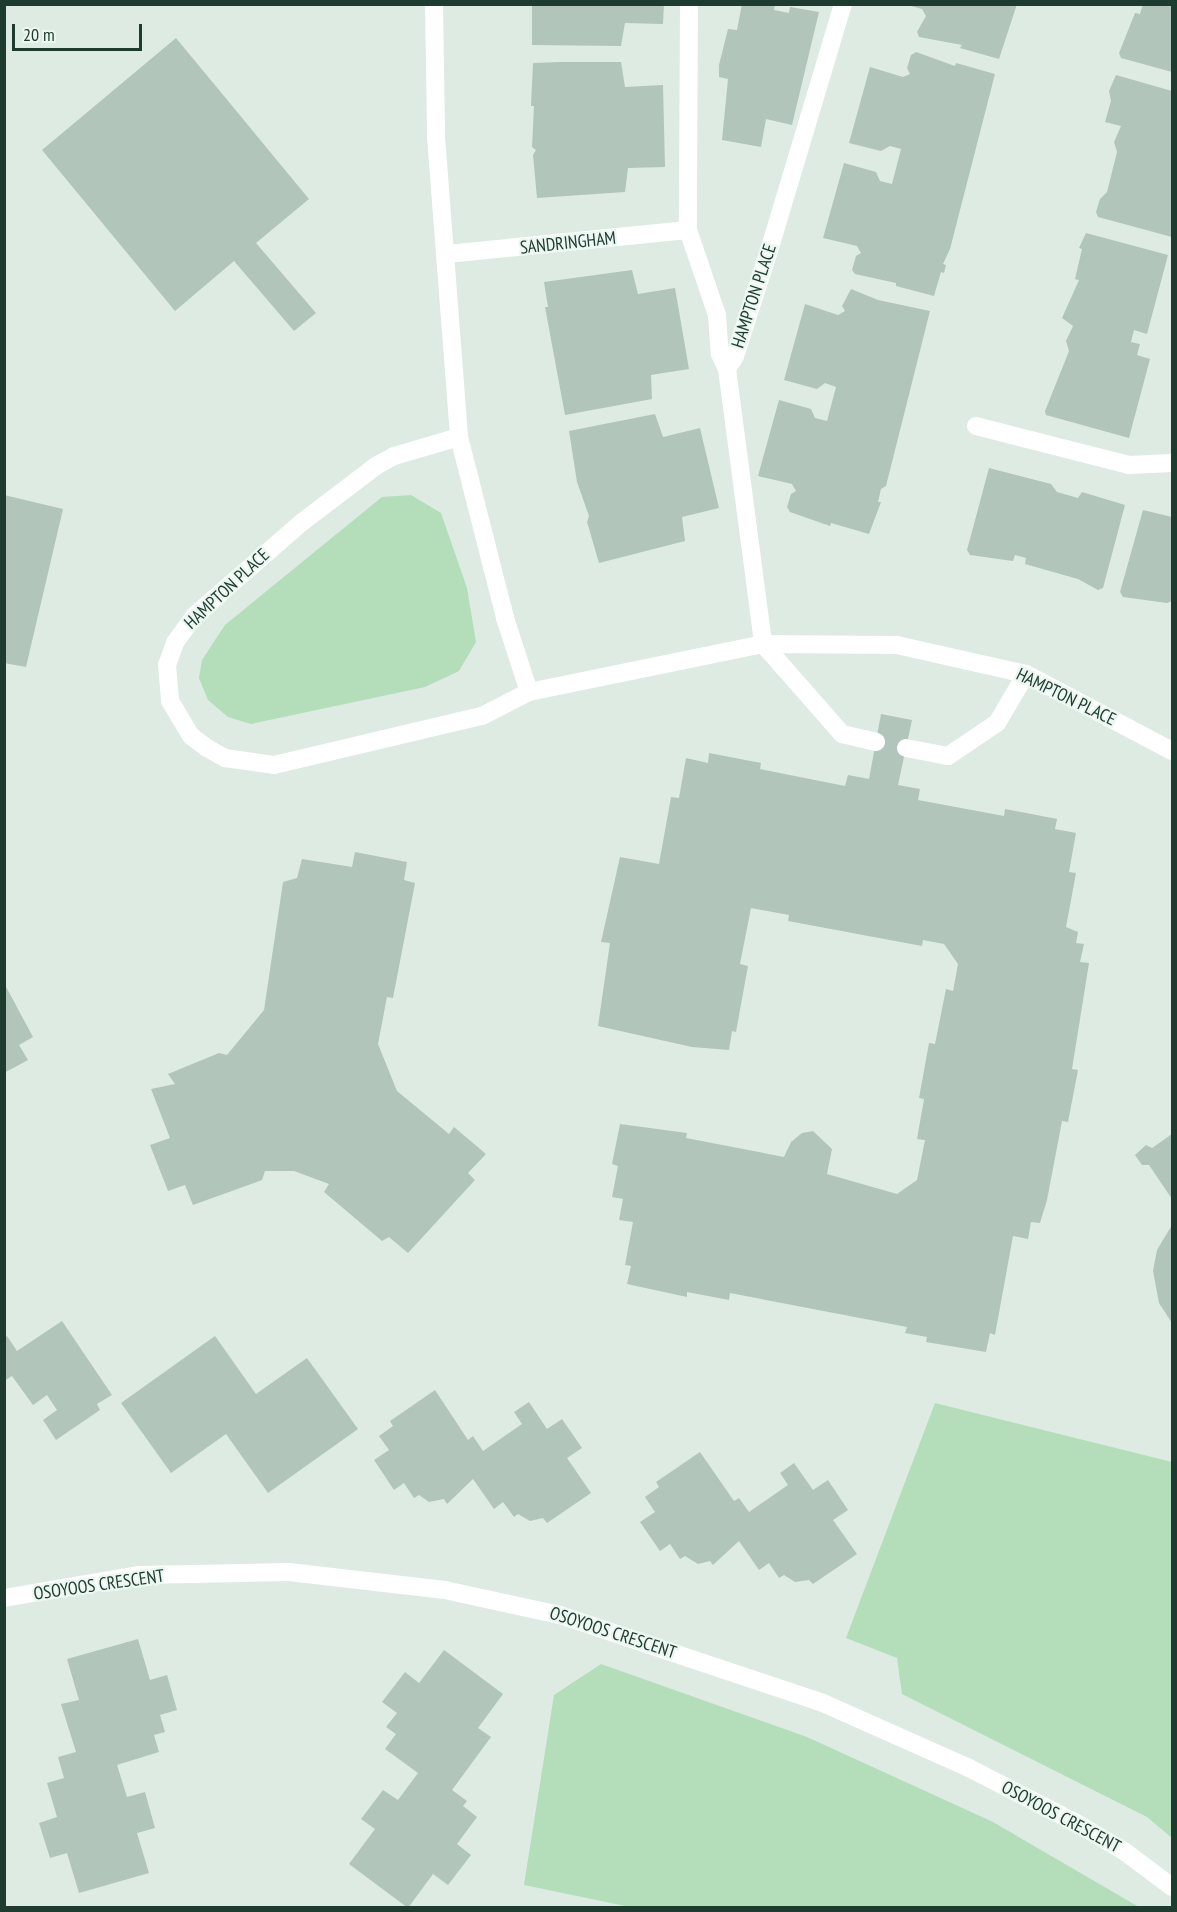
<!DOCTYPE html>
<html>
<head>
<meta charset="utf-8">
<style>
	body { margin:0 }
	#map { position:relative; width:1177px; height:1912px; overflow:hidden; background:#ddebe3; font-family:"PT Sans Narrow",sans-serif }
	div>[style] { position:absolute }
	.green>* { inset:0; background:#b3deb9 }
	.building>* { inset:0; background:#b2c5bb }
	.lane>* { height:18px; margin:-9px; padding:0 9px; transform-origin:9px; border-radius:9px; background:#fff }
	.street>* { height:18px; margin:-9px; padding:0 9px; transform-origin:9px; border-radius:9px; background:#fff }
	span { translate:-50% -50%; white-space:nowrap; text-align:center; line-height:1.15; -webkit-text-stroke:4.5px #edf7f1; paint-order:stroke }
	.street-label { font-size:18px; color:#1d3b2f }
	.frame { position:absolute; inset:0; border:6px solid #1d3b2f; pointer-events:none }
	.scale { position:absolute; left:12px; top:24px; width:130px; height:27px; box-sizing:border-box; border:3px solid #1d3b2f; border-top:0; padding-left:8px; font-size:18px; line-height:21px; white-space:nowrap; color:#1d3b2f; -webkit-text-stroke:4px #edf7f1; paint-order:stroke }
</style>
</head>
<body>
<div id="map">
	<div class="green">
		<div style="clip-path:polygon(411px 495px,441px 513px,467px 588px,476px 642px,459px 671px,425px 687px,251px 724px,228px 717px,208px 700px,199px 678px,202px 660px,225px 625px,382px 497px)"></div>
		<div style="clip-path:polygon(935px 1403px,1172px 1462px,1172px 1838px,1147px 1817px,902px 1694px,897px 1658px,846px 1638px)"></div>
		<div style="clip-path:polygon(601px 1664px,807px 1737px,993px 1822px,1139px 1907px,635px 1908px,524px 1885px,554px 1695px)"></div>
	</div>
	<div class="building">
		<div style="clip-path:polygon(532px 4px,664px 4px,663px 24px,625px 23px,621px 46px,532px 45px)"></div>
		<div style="clip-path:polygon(742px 4px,775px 4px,774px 10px,789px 13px,790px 7px,819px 12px,792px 125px,766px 119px,761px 147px,722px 140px,728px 79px,719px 77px,719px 65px,728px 29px,737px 30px)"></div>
		<div style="clip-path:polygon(904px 4px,1017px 4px,999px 59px,960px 48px,962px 45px,919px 37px,917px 32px,926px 16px,922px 9px)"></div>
		<div style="clip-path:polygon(1143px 4px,1172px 4px,1172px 72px,1121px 58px,1119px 53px,1135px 13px,1140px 14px)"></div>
		<div style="clip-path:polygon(176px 38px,309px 199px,256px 243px,316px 313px,294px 331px,234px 261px,175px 311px,42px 150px)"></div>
		<div style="clip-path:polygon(916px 52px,955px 66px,956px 63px,995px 74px,950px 249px,943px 264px,946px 265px,944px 273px,941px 272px,934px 296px,896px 286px,896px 283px,855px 274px,852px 270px,856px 256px,861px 253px,857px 246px,823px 238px,844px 163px,876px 172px,880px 181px,892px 184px,901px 149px,890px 146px,881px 151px,849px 143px,870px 67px,903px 77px,910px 74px,907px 68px,911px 55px)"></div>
		<div style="clip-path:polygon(561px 62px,621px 62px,625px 87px,663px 85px,665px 167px,628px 168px,625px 192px,537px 198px,533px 155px,536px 150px,532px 147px,534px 106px,531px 106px,533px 63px)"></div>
		<div style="clip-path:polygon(1116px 75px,1172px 91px,1172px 237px,1098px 217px,1096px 212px,1100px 199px,1107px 192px,1117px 152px,1114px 142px,1121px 126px,1105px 122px,1111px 101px,1109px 91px)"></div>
		<div style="clip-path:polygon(1086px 233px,1168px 255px,1147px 334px,1134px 330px,1131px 342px,1140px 344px,1137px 355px,1150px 359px,1129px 438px,1046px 415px,1045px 411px,1069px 351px,1066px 341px,1073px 326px,1062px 318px,1079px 280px,1075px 279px,1082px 249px,1079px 248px)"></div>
		<div style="clip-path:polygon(632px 270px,638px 294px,675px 288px,689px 369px,651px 375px,652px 399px,565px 415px,545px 307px,548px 307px,544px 282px)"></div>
		<div style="clip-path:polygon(851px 289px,878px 300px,930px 311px,886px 486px,881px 489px,878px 502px,881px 502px,869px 534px,831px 523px,830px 526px,790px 512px,787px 507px,791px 494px,796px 491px,792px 484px,758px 476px,779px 400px,811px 409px,815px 418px,827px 421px,836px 387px,825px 383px,817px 389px,784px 380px,805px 304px,838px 315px,845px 311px,842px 306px)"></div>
		<div style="clip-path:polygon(655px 414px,663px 437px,700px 428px,719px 508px,682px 517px,685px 541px,599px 563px,587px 522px,589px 516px,577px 482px,569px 431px)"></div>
		<div style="clip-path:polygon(989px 468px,1051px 484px,1057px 492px,1078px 498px,1082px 492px,1125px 505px,1103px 588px,1098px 590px,1078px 579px,1025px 564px,1026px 558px,1015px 555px,1013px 561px,970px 555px,967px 550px)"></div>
		<div style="clip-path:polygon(4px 495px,63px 509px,26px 667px,4px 663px)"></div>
		<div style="clip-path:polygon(1143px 510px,1172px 517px,1172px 601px,1167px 603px,1123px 597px,1120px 592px)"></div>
		<div style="clip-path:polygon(881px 714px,912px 720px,898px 785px,920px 789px,918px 800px,1004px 816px,1005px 809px,1057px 819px,1055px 829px,1076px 833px,1069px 872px,1076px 873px,1066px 927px,1078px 932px,1076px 943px,1084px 944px,1080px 962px,1089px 963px,1072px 1069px,1078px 1070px,1068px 1122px,1062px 1121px,1047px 1200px,1040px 1223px,1031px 1222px,1028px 1239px,1013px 1236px,995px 1335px,990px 1333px,986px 1352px,926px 1342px,927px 1337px,905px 1333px,907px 1327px,730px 1293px,729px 1300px,687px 1292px,687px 1297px,627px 1284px,631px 1266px,625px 1265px,633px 1222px,619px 1220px,623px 1199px,612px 1197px,618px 1166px,612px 1164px,620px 1124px,687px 1133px,686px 1138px,784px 1157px,791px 1142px,802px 1133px,813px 1131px,832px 1149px,827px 1174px,897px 1194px,917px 1180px,925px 1140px,917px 1139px,924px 1099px,919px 1098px,929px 1043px,935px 1044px,946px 989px,953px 991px,958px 964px,944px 944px,923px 940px,922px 946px,788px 921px,789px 915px,751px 908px,740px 964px,748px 966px,736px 1032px,732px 1031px,729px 1050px,692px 1047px,598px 1026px,610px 943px,601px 942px,620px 857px,659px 864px,671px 797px,679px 798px,686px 758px,708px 763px,709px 753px,761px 763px,760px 769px,845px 786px,848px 775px,869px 779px)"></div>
		<div style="clip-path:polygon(355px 852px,407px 862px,404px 880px,415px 883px,393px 998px,387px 997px,378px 1044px,397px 1091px,449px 1134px,454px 1127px,486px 1154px,468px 1173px,475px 1180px,408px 1253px,389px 1237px,382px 1241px,324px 1192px,329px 1184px,294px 1171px,265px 1171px,262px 1180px,193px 1205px,185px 1185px,168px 1191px,150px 1145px,170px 1138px,151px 1089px,175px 1084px,168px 1074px,219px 1053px,227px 1055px,264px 1010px,283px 882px,297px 878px,302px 859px,352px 867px)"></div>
		<div style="clip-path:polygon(4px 983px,33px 1037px,19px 1045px,28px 1060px,4px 1073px)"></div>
		<div style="clip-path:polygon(1172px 1134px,1172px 1199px,1149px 1165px,1142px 1165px,1135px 1155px,1146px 1145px,1152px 1148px)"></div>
		<div style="clip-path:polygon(1172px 1225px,1172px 1323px,1159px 1303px,1153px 1271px,1157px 1250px)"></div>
		<div style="clip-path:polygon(62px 1321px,112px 1395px,97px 1404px,100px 1410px,56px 1440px,43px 1420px,57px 1410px,47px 1395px,33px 1405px,12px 1376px,4px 1381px,4px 1338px,7px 1336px,17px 1351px)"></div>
		<div style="clip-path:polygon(215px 1336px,256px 1394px,307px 1358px,358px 1429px,268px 1493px,226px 1434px,171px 1473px,121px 1403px)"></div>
		<div style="clip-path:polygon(435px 1390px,468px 1440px,473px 1436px,483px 1451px,522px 1424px,514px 1412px,529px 1402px,547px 1429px,562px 1419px,582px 1448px,567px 1458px,591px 1493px,547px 1523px,543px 1518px,530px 1521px,518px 1514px,514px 1517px,503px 1502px,494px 1509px,473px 1479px,447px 1504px,444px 1499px,429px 1502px,419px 1495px,414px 1498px,404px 1483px,394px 1490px,374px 1460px,389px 1450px,379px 1436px,393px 1426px,390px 1421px)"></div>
		<div style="clip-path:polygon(700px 1452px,734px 1501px,739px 1498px,749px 1512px,788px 1485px,780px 1473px,794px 1463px,813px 1490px,828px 1480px,848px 1510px,833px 1520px,857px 1554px,813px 1584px,809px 1580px,795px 1582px,784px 1575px,779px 1578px,769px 1563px,759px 1570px,739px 1541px,713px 1565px,710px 1561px,698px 1564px,685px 1556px,680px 1559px,670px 1544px,660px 1551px,640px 1522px,655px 1512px,645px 1497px,659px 1487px,656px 1482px)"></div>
		<div style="clip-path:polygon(138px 1639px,150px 1680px,167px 1675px,177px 1710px,160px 1715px,165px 1732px,154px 1735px,159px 1752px,117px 1765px,127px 1797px,145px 1792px,155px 1828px,137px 1833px,149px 1873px,79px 1893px,67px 1853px,50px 1858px,39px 1823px,57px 1817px,47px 1783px,64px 1778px,58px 1757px,76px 1752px,61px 1704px,79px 1700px,67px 1659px)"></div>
		<div style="clip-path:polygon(444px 1650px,503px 1694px,478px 1728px,491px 1737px,452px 1790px,467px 1801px,463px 1806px,477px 1817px,457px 1844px,471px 1855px,448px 1885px,433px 1874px,408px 1908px,349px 1864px,375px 1829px,361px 1819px,383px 1790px,398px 1800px,418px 1773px,385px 1749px,396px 1734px,386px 1727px,397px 1713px,382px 1702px,405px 1672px,419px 1683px)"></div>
	</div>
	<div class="lane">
		<div style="left:689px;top:4px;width:226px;rotate:90.3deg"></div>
		<div style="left:688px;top:230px;width:90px;rotate:71.2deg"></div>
		<div style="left:717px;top:315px;width:39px;rotate:86deg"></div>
		<div style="left:720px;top:354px;width:17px;rotate:65deg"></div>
		<div style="left:727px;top:369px;width:15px;rotate:-58deg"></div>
		<div style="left:735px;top:356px;width:107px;rotate:-72.1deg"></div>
		<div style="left:768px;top:254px;width:261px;rotate:-73.3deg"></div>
		<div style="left:447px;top:254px;width:242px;rotate:-5.7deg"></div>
		<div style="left:727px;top:369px;width:277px;rotate:82.5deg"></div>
		<div style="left:763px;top:644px;width:120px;rotate:48.7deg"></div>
		<div style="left:842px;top:734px;width:35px;rotate:13deg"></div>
		<div style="left:976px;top:426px;width:158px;rotate:14.3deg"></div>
		<div style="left:1129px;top:465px;width:43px;rotate:-2.7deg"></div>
		<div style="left:906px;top:748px;width:43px;rotate:10.8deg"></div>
		<div style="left:948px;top:756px;width:59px;rotate:-34deg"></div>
		<div style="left:997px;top:723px;width:57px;rotate:-59.4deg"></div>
	</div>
	<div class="street">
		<div style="left:434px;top:4px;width:133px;rotate:89.1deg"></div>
		<div style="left:436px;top:137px;width:301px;rotate:85.6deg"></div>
		<div style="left:459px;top:437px;width:187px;rotate:75.7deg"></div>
		<div style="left:505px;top:618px;width:78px;rotate:72deg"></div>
		<div style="left:529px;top:692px;width:239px;rotate:-11.6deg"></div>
		<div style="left:763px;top:644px;width:134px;rotate:0.4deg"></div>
		<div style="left:897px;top:645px;width:132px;rotate:12.7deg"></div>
		<div style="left:1026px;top:674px;width:165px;rotate:27.8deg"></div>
		<div style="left:459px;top:437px;width:68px;rotate:163.7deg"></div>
		<div style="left:394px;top:456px;width:21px;rotate:151deg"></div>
		<div style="left:376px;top:466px;width:94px;rotate:142.8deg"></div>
		<div style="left:301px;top:523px;width:140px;rotate:139deg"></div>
		<div style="left:195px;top:615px;width:34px;rotate:126deg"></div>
		<div style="left:175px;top:643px;width:23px;rotate:110deg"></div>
		<div style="left:167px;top:665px;width:36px;rotate:85deg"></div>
		<div style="left:170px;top:701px;width:41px;rotate:59deg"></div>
		<div style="left:191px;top:736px;width:20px;rotate:37deg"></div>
		<div style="left:207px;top:748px;width:21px;rotate:29deg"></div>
		<div style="left:225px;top:758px;width:49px;rotate:8.1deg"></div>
		<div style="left:274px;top:765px;width:214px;rotate:-13.3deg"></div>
		<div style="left:482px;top:716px;width:53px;rotate:-27.1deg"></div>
		<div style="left:4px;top:1598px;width:136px;rotate:-9.7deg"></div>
		<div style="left:138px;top:1575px;width:151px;rotate:-1.1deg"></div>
		<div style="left:289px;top:1572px;width:157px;rotate:6.6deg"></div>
		<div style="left:445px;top:1590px;width:118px;rotate:12.3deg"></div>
		<div style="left:560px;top:1615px;width:277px;rotate:18.5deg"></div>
		<div style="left:823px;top:1703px;width:160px;rotate:24deg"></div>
		<div style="left:969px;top:1768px;width:120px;rotate:27.2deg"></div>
		<div style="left:1076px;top:1823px;width:56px;rotate:30.3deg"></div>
		<div style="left:1124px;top:1851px;width:60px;rotate:36.9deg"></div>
	</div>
	<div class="street-label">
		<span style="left:568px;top:243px;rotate:-6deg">SANDRINGHAM</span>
		<span style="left:754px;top:296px;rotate:-72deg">HAMPTON PLACE</span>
		<span style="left:227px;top:589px;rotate:-43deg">HAMPTON PLACE</span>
		<span style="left:1066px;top:697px;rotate:26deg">HAMPTON PLACE</span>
		<span style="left:99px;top:1585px;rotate:-8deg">OSOYOOS CRESCENT</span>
		<span style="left:613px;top:1633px;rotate:18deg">OSOYOOS CRESCENT</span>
		<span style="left:1061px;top:1817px;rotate:28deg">OSOYOOS CRESCENT</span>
	</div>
	<div class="frame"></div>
	<div class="scale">20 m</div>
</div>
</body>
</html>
